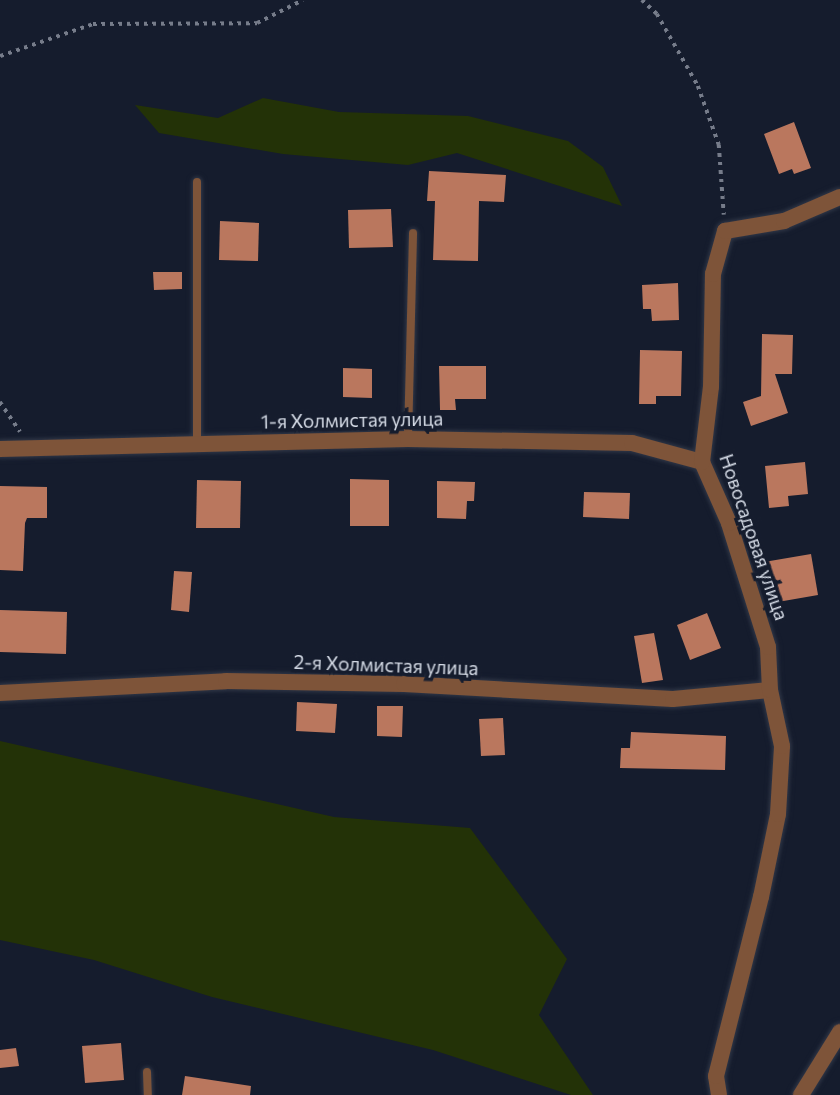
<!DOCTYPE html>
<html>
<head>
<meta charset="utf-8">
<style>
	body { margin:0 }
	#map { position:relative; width:840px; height:1095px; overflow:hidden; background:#151c2d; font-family:Commissioner,sans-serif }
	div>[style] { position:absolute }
	.green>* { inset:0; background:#233207 }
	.building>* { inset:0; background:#ba775e }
	.path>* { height:3.5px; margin-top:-1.75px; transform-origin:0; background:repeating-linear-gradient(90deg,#767c8a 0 3.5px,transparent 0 8.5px) }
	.roads { filter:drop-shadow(0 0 2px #303747) drop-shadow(0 0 2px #303747) }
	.lane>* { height:8px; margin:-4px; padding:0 4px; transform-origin:4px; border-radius:4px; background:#7e5439 }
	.street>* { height:16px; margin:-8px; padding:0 8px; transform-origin:8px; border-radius:8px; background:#7e5439 }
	span { translate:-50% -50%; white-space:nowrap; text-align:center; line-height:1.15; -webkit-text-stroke:7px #151c2d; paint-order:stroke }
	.street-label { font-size:19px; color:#d5dbe6 }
</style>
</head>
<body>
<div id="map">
	<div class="green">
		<div style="clip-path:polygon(263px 98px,339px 112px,468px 116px,568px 141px,603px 167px,622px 206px,457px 153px,408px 165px,283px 154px,159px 133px,135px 105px,218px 118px)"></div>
		<div style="clip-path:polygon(0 741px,334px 817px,470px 828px,567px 959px,539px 1015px,593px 1095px,571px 1095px,433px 1050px,212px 997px,94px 960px,0 940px)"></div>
	</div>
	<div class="building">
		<div style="clip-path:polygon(794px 122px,811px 168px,794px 174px,792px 169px,779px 174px,764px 134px)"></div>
		<div style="clip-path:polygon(429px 171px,506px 175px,504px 202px,479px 201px,478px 261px,433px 260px,435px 201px,427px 201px)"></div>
		<div style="clip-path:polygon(391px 209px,393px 247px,349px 248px,348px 210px)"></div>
		<div style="clip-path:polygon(220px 221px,259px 223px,258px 261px,219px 260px)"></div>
		<div style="clip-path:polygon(153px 272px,182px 272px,182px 289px,154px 290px)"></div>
		<div style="clip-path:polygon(678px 283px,679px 320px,652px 321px,651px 309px,643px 309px,642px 285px)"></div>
		<div style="clip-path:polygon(762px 334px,793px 335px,792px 374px,775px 374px,788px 413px,751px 426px,743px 402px,761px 396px)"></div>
		<div style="clip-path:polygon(640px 350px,682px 351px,681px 396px,656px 396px,656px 404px,639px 404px)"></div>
		<div style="clip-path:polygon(439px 366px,486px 366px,486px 399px,455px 399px,456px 410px,440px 410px)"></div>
		<div style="clip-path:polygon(343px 368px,372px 369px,372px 398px,343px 397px)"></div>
		<div style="clip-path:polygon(805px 462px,808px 494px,788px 496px,789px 506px,769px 508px,765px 466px)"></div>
		<div style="clip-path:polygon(350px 479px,389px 480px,389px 526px,350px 526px)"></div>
		<div style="clip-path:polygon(197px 480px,241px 481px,240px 528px,196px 528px)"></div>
		<div style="clip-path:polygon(437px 481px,475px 482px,474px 501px,467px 501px,466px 519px,437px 518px)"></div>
		<div style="clip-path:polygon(0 486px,47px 487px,47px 518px,27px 518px,25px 523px,23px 571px,0 570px)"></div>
		<div style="clip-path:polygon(584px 492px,630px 493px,629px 519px,583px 517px)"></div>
		<div style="clip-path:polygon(811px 554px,818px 595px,772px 603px,764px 562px)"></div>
		<div style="clip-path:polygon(174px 571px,192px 572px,189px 612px,171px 610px)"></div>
		<div style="clip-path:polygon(0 610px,67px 612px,66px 654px,0 652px)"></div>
		<div style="clip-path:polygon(707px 613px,721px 648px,690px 660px,677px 625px)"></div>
		<div style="clip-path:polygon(654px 633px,663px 680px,642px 683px,634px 636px)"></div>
		<div style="clip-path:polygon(297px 702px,337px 704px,335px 733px,296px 731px)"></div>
		<div style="clip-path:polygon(377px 706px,403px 706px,402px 737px,377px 736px)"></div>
		<div style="clip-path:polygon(503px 718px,505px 755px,481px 756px,479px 719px)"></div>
		<div style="clip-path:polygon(631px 732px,726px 736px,725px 770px,620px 768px,621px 748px,630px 748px)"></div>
		<div style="clip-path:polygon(121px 1043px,124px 1080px,85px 1083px,82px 1046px)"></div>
		<div style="clip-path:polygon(16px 1048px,19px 1066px,0 1068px,0 1050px)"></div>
		<div style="clip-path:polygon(185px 1076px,251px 1086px,250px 1095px,182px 1095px)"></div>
	</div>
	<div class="path">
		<div style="left:642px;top:0;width:21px;rotate:43deg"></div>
		<div style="left:657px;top:14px;width:83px;rotate:60.3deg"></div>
		<div style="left:698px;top:86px;width:63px;rotate:70.4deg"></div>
		<div style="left:719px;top:145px;width:70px;rotate:85.9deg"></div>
		<div style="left:0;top:56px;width:98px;rotate:-19deg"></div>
		<div style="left:93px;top:24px;width:164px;rotate:-0.3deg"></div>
		<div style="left:257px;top:23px;width:51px;rotate:-26.6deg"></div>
		<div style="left:0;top:402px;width:36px;rotate:56deg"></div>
	</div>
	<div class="roads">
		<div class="lane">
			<div style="left:197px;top:182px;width:262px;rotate:90deg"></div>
			<div style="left:408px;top:439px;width:206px;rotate:-88.6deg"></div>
			<div style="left:147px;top:1072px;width:23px;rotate:88deg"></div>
		</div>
		<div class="street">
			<div style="left:0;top:449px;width:408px;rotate:-1.4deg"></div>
			<div style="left:408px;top:439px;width:224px;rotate:1deg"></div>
			<div style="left:632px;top:443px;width:73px;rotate:15.2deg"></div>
			<div style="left:0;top:693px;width:226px;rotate:-3deg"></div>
			<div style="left:226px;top:681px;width:178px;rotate:1deg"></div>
			<div style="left:404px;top:684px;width:269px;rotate:3.2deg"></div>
			<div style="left:673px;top:699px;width:97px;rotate:-5.3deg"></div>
			<div style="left:719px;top:1095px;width:19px;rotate:-99deg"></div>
			<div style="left:716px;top:1076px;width:185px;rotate:-75.9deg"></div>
			<div style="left:761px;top:897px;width:85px;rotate:-78.4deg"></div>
			<div style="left:778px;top:814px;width:68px;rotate:-86.6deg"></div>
			<div style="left:782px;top:746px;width:57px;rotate:-102.1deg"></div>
			<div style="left:770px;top:690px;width:43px;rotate:-92.7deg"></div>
			<div style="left:768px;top:647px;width:130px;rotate:-107.5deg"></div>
			<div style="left:729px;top:523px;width:67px;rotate:-113.9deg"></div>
			<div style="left:702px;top:462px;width:76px;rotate:-83.2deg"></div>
			<div style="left:711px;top:387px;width:113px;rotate:-89deg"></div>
			<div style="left:713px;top:274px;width:45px;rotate:-74.4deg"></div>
			<div style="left:725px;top:231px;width:60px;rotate:-9.6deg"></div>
			<div style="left:784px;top:221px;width:61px;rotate:-23.2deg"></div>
			<div style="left:801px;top:1095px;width:74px;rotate:-58.2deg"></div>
		</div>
	</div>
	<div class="street-label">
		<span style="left:352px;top:420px;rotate:-1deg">1-я Холмистая улица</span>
		<span style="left:754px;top:537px;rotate:71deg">Новосадовая улица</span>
		<span style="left:386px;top:665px;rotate:2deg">2-я Холмистая улица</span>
	</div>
</div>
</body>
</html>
